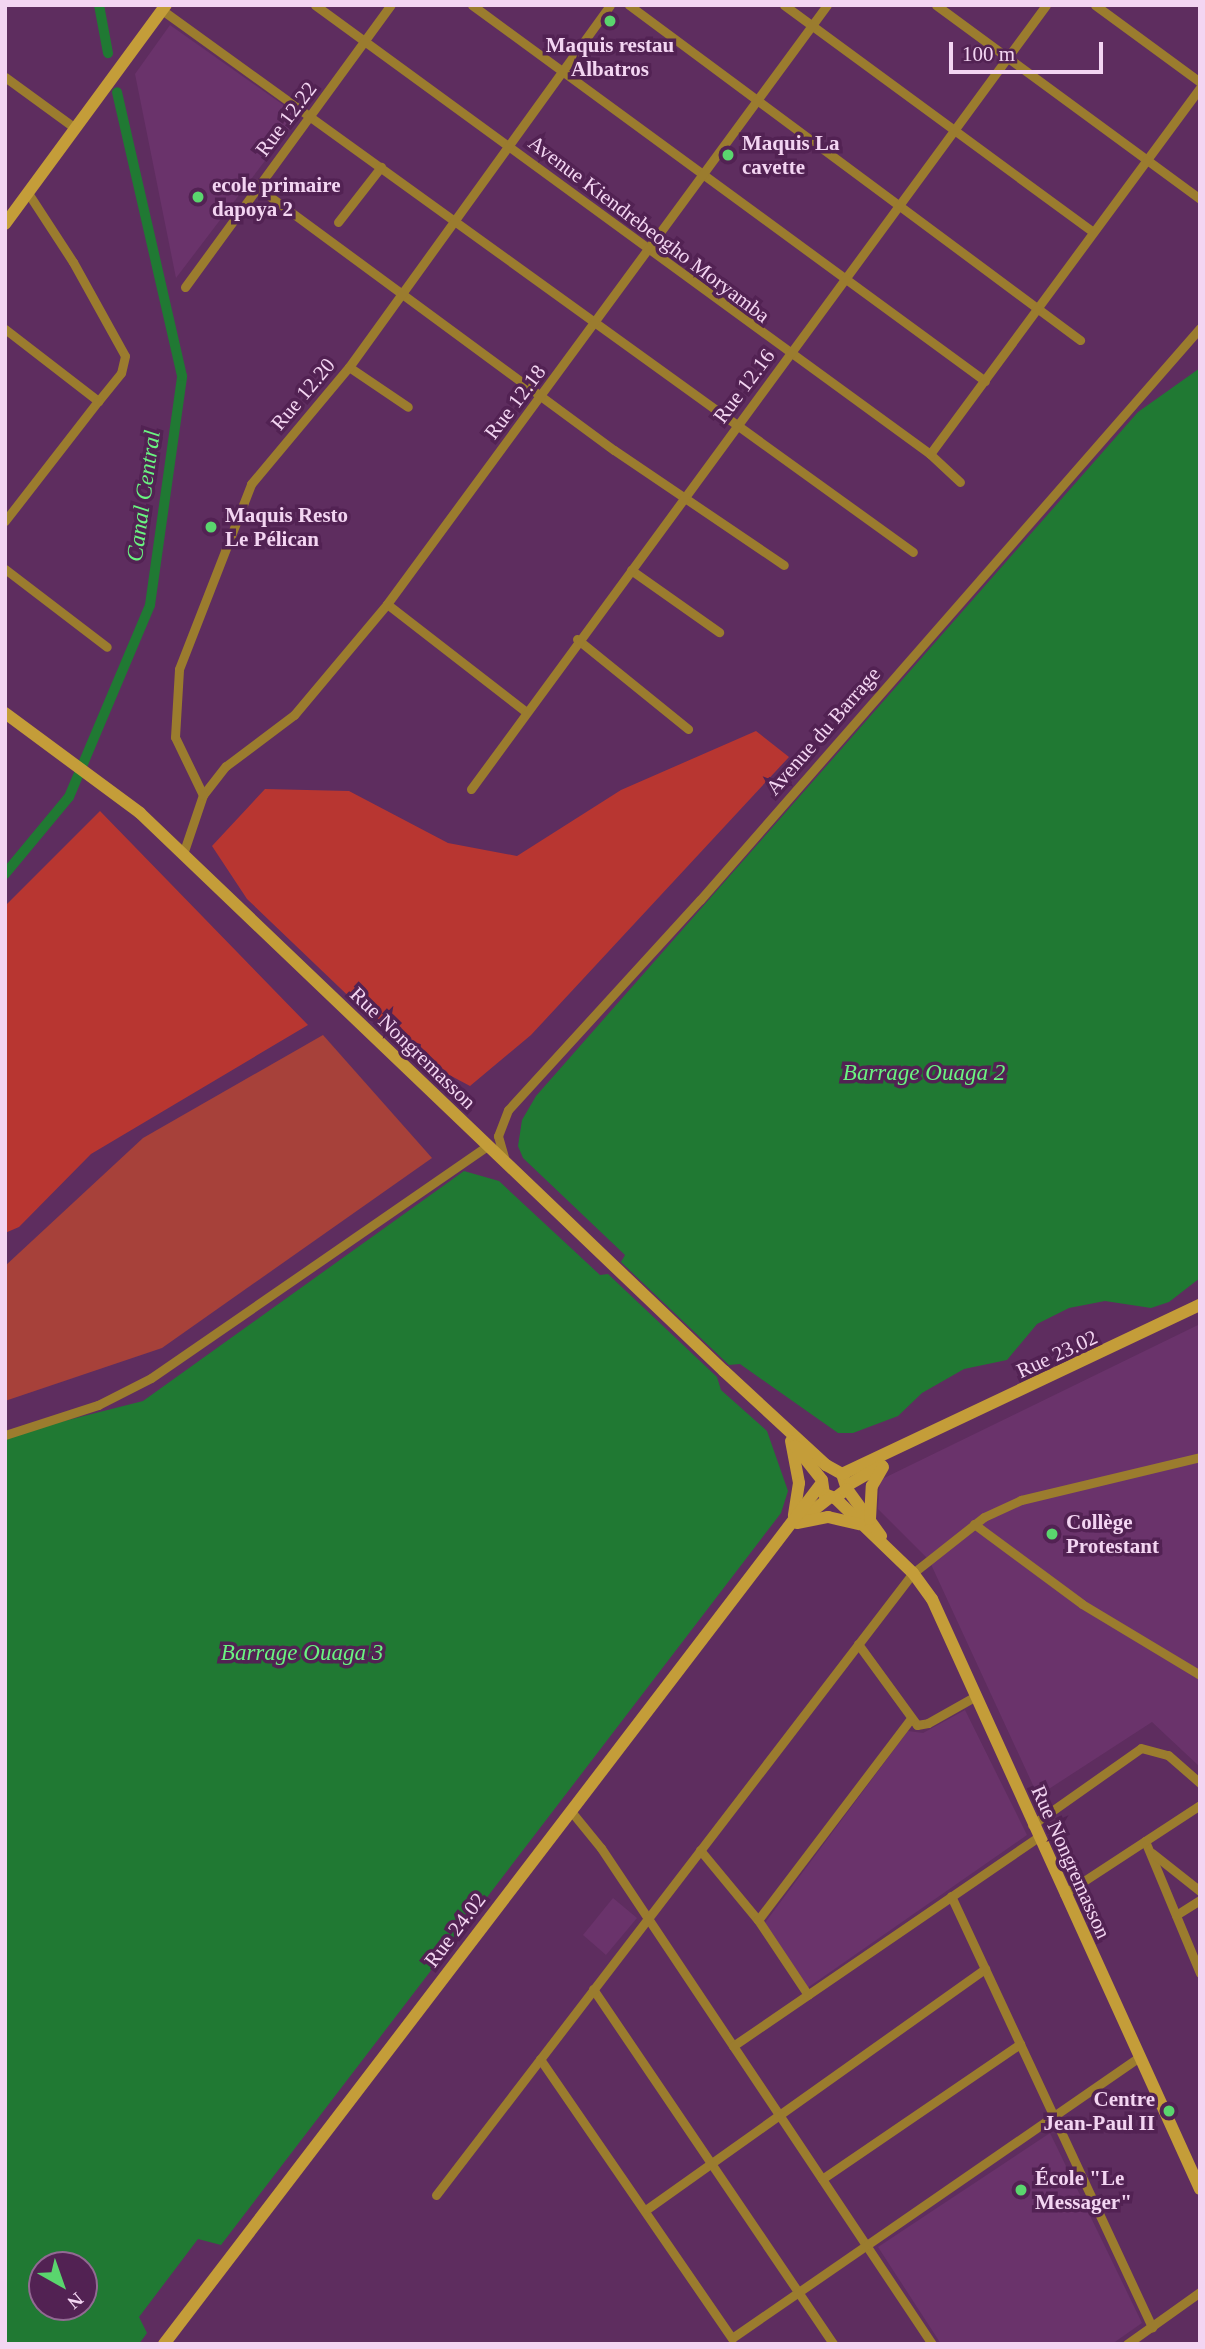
<!DOCTYPE html>
<html>
<head>
<meta charset="utf-8">
<style>
	body { margin:0 }
	#map { position:relative; width:1205px; height:2349px; overflow:hidden; background:#5e2d5f; font-family:Georgia,serif }
	div>[style] { position:absolute }
	.built>* { inset:0; background:#6a336b }
	.green>* { inset:0; background:#a7413a }
	.forest>* { inset:0; background:#b83631 }
	.water>* { inset:0; background:#207933 }
	.canal>* { height:10px; margin:-5px; padding:0 5px; transform-origin:5px; border-radius:5px; background:#207933 }
	.street>* { height:9px; margin:-4.5px; padding:0 4.5px; transform-origin:4.5px; border-radius:4.5px; background:#9b7c2e }
	.secondary>* { height:12px; margin:-6px; padding:0 6px; transform-origin:6px; border-radius:6px; background:#c49d39 }
	.dots>* { width:19px; height:19px; translate:-50% -50%; box-sizing:border-box; border:4px solid #522253; border-radius:50% }
	span { translate:-50% -50%; white-space:nowrap; text-align:center; line-height:1.15; -webkit-text-stroke:7px #522253; paint-order:stroke }
	.poi-label { font-size:21px; color:#f3d5f2; font-weight:700 }
	.left { translate:0 -50%; text-align:left }
	.right { translate:-100% -50%; text-align:right }
	.street-label { font-size:21px; color:#f3d5f2 }
	.water-label { font-size:23px; color:#6af481; font-style:italic }
	.frame { position:absolute; inset:0; border:7px solid #f3d5f2; pointer-events:none }
	.north { position:absolute; left:28px; top:2251px; width:70px; height:70px; box-sizing:border-box; background:#522253; border:2px solid #926a93; border-radius:50%; rotate:140deg; font-size:19px; font-weight:700; line-height:28px; text-align:center; color:#f3d5f2 }
	.north::after { content:''; display:block; margin:auto; width:24px; height:32px; background:#5ad56e; clip-path:polygon(50% 0,100% 100%,50% 72%,0 100%) }
	.scale { position:absolute; left:949px; top:42px; width:154px; height:32px; box-sizing:border-box; border:4px solid #f3d5f2; border-top:0; padding-left:9px; font-size:21px; line-height:24px; white-space:nowrap; color:#f3d5f2; -webkit-text-stroke:5px #522253; paint-order:stroke }
</style>
</head>
<body>
<div id="map">
	<div class="built">
		<div style="clip-path:polygon(170px 25px,299px 116px,176px 278px,135px 74px)"></div>
		<div style="clip-path:polygon(1200px 1324px,1200px 1767px,1152px 1722px,1038px 1796px,929px 1560px,878px 1509px,880px 1480px)"></div>
		<div style="clip-path:polygon(965px 1710px,1027px 1835px,803px 1991px,761px 1928px,908px 1731px,923px 1733px)"></div>
		<div style="clip-path:polygon(613px 1898px,637px 1918px,606px 1955px,583px 1935px)"></div>
		<div style="clip-path:polygon(1050px 2133px,1142px 2323px,1112px 2344px,941px 2344px,878px 2247px)"></div>
	</div>
	<div class="green">
		<div style="clip-path:polygon(323px 1035px,432px 1158px,162px 1348px,5px 1401px,5px 1266px,143px 1138px)"></div>
	</div>
	<div class="forest">
		<div style="clip-path:polygon(756px 731px,789px 757px,531px 1035px,470px 1086px,408px 1053px,247px 899px,212px 846px,265px 789px,349px 791px,448px 843px,517px 856px,621px 790px)"></div>
		<div style="clip-path:polygon(100px 811px,308px 1025px,91px 1154px,19px 1227px,5px 1233px,5px 906px)"></div>
	</div>
	<div class="water">
		<div style="clip-path:polygon(1200px 368px,1200px 1278px,1169px 1302px,1151px 1308px,1105px 1301px,1069px 1308px,1037px 1324px,1007px 1360px,964px 1369px,922px 1393px,898px 1416px,853px 1433px,838px 1433px,740px 1364px,729px 1365px,621px 1262px,625px 1255px,523px 1158px,518px 1146px,522px 1120px,536px 1096px,1138px 412px)"></div>
		<div style="clip-path:polygon(evenodd,464px 1171px,499px 1181px,600px 1275px,608px 1274px,717px 1377px,721px 1390px,767px 1431px,788px 1491px,781px 1513px,221px 2245px,198px 2239px,139px 2317px,147px 2333px,139px 2344px,5px 2344px,5px 1436px,143px 1401px,464px 1171px,42px 2265px,84px 2265px,84px 2307px,42px 2307px,42px 2265px)"></div>
	</div>
	<div class="canal">
		<div style="left:99px;top:5px;width:49px;rotate:79.4deg"></div>
		<div style="left:5px;top:874px;width:100px;rotate:-50.3deg"></div>
		<div style="left:69px;top:797px;width:208px;rotate:-67.1deg"></div>
		<div style="left:150px;top:605px;width:231px;rotate:-82deg"></div>
		<div style="left:182px;top:376px;width:291px;rotate:-102.9deg"></div>
	</div>
	<div class="street">
		<div style="left:315px;top:5px;width:761px;rotate:36.13deg"></div>
		<div style="left:930px;top:454px;width:41px;rotate:43deg"></div>
		<div style="left:472px;top:5px;width:636px;rotate:36.24deg"></div>
		<div style="left:629px;top:5px;width:562px;rotate:36.6deg"></div>
		<div style="left:784px;top:5px;width:383px;rotate:36.3deg"></div>
		<div style="left:936px;top:5px;width:328px;rotate:36.3deg"></div>
		<div style="left:1095px;top:5px;width:130px;rotate:36.3deg"></div>
		<div style="left:162px;top:10px;width:926px;rotate:35.82deg"></div>
		<div style="left:5px;top:77px;width:87px;rotate:36.1deg"></div>
		<div style="left:257px;top:187px;width:443px;rotate:36.4deg"></div>
		<div style="left:614px;top:450px;width:205px;rotate:34.1deg"></div>
		<div style="left:28px;top:193px;width:82px;rotate:56.9deg"></div>
		<div style="left:73px;top:262px;width:107px;rotate:61deg"></div>
		<div style="left:125px;top:356px;width:17px;rotate:103deg"></div>
		<div style="left:121px;top:373px;width:36px;rotate:129deg"></div>
		<div style="left:338px;top:222px;width:70px;rotate:-52deg"></div>
		<div style="left:185px;top:287px;width:349px;rotate:-53.9deg"></div>
		<div style="left:5px;top:329px;width:118px;rotate:37.7deg"></div>
		<div style="left:98px;top:401px;width:152px;rotate:127.8deg"></div>
		<div style="left:349px;top:367px;width:71px;rotate:34.1deg"></div>
		<div style="left:930px;top:454px;width:455px;rotate:-53.6deg"></div>
		<div style="left:5px;top:569px;width:128px;rotate:37.4deg"></div>
		<div style="left:631px;top:570px;width:108px;rotate:35.2deg"></div>
		<div style="left:387px;top:604px;width:176px;rotate:37.8deg"></div>
		<div style="left:577px;top:639px;width:143px;rotate:39deg"></div>
		<div style="left:471px;top:789px;width:972px;rotate:-53.74deg"></div>
		<div style="left:203px;top:795px;width:37px;rotate:-52deg"></div>
		<div style="left:226px;top:766px;width:85px;rotate:-36.9deg"></div>
		<div style="left:294px;top:715px;width:145px;rotate:-50deg"></div>
		<div style="left:387px;top:604px;width:743px;rotate:-53.7deg"></div>
		<div style="left:183px;top:854px;width:62px;rotate:-71.3deg"></div>
		<div style="left:203px;top:795px;width:64px;rotate:-115.8deg"></div>
		<div style="left:175px;top:737px;width:68px;rotate:-86.6deg"></div>
		<div style="left:179px;top:669px;width:199px;rotate:-68.7deg"></div>
		<div style="left:251px;top:484px;width:153px;rotate:-50.1deg"></div>
		<div style="left:349px;top:367px;width:446px;rotate:-54.2deg"></div>
		<div style="left:504px;top:1157px;width:22px;rotate:-106deg"></div>
		<div style="left:498px;top:1136px;width:28px;rotate:-69deg"></div>
		<div style="left:508px;top:1110px;width:285px;rotate:-47.6deg"></div>
		<div style="left:700px;top:900px;width:760px;rotate:-48.84deg"></div>
		<div style="left:5px;top:1435px;width:98px;rotate:-17.9deg"></div>
		<div style="left:98px;top:1405px;width:59px;rotate:-27deg"></div>
		<div style="left:151px;top:1378px;width:408px;rotate:-34.6deg"></div>
		<div style="left:974px;top:1524px;width:134px;rotate:36.5deg"></div>
		<div style="left:1082px;top:1604px;width:138px;rotate:31deg"></div>
		<div style="left:858px;top:1644px;width:100px;rotate:53.9deg"></div>
		<div style="left:917px;top:1725px;width:11px;rotate:-10deg"></div>
		<div style="left:928px;top:1723px;width:55px;rotate:-29.4deg"></div>
		<div style="left:570px;top:1810px;width:49px;rotate:50.8deg"></div>
		<div style="left:601px;top:1848px;width:596px;rotate:56.28deg"></div>
		<div style="left:1032px;top:1825px;width:133px;rotate:-35.2deg"></div>
		<div style="left:1141px;top:1748px;width:28px;rotate:15deg"></div>
		<div style="left:1168px;top:1755px;width:43px;rotate:41.2deg"></div>
		<div style="left:1145px;top:1841px;width:143px;rotate:67.4deg"></div>
		<div style="left:700px;top:1850px;width:91px;rotate:50.4deg"></div>
		<div style="left:758px;top:1920px;width:90px;rotate:56.3deg"></div>
		<div style="left:1152px;top:1853px;width:61px;rotate:38.4deg"></div>
		<div style="left:1064px;top:1894px;width:163px;rotate:-33.2deg"></div>
		<div style="left:951px;top:1896px;width:476px;rotate:65deg"></div>
		<div style="left:1176px;top:1915px;width:28px;rotate:-32deg"></div>
		<div style="left:758px;top:1920px;width:251px;rotate:-52.8deg"></div>
		<div style="left:593px;top:1989px;width:429px;rotate:55.9deg"></div>
		<div style="left:733px;top:2046px;width:370px;rotate:-34.4deg"></div>
		<div style="left:540px;top:2059px;width:339px;rotate:55.5deg"></div>
		<div style="left:732px;top:2338px;width:493px;rotate:-34.6deg"></div>
		<div style="left:822px;top:2179px;width:240px;rotate:-34.3deg"></div>
		<div style="left:436px;top:2195px;width:784px;rotate:-52.52deg"></div>
		<div style="left:913px;top:1573px;width:90px;rotate:-38.3deg"></div>
		<div style="left:984px;top:1517px;width:41px;rotate:-24.7deg"></div>
		<div style="left:1021px;top:1500px;width:184px;rotate:-13.5deg"></div>
		<div style="left:647px;top:2209px;width:415px;rotate:-35.4deg"></div>
		<div style="left:1127px;top:2344px;width:90px;rotate:-35.5deg"></div>
	</div>
	<div class="secondary">
		<div style="left:5px;top:224px;width:272px;rotate:-53.7deg"></div>
		<div style="left:5px;top:713px;width:168px;rotate:36.5deg"></div>
		<div style="left:140px;top:813px;width:808px;rotate:43.7deg"></div>
		<div style="left:724px;top:1371px;width:139px;rotate:42.7deg"></div>
		<div style="left:826px;top:1465px;width:18px;rotate:29deg"></div>
		<div style="left:842px;top:1474px;width:16px;rotate:72deg"></div>
		<div style="left:847px;top:1489px;width:15px;rotate:143deg"></div>
		<div style="left:791px;top:1441px;width:43px;rotate:79.2deg"></div>
		<div style="left:799px;top:1483px;width:33px;rotate:99deg"></div>
		<div style="left:795px;top:1446px;width:43px;rotate:51.5deg"></div>
		<div style="left:842px;top:1474px;width:396px;rotate:-25.3deg"></div>
		<div style="left:822px;top:1480px;width:14px;rotate:82deg"></div>
		<div style="left:824px;top:1494px;width:12px;rotate:20deg"></div>
		<div style="left:835px;top:1498px;width:108px;rotate:43.9deg"></div>
		<div style="left:913px;top:1573px;width:32px;rotate:54deg"></div>
		<div style="left:932px;top:1599px;width:648px;rotate:65.57deg"></div>
		<div style="left:848px;top:1485px;width:39px;rotate:-30deg"></div>
		<div style="left:847px;top:1489px;width:58px;rotate:54.1deg"></div>
		<div style="left:870px;top:1519px;width:33px;rotate:-87deg"></div>
		<div style="left:872px;top:1486px;width:22px;rotate:-60deg"></div>
		<div style="left:801px;top:1520px;width:36px;rotate:-38deg"></div>
		<div style="left:797px;top:1523px;width:32px;rotate:-11deg"></div>
		<div style="left:828px;top:1517px;width:32px;rotate:13deg"></div>
		<div style="left:164px;top:2344px;width:1082px;rotate:-52.62deg"></div>
	</div>
	<div class="dots">
		<div style="left:610px;top:21px;background:#5ad56e"></div>
		<div style="left:728px;top:155px;background:#5ad56e"></div>
		<div style="left:198px;top:197px;background:#5ad56e"></div>
		<div style="left:211px;top:527px;background:#5ad56e"></div>
		<div style="left:1052px;top:1534px;background:#5ad56e"></div>
		<div style="left:1169px;top:2111px;background:#5ad56e"></div>
		<div style="left:1021px;top:2190px;background:#5ad56e"></div>
	</div>
	<div class="poi-label">
		<span style="left:610px;top:57px">Maquis restau<br>Albatros</span>
		<span class="left" style="left:742px;top:155px">Maquis La<br>cavette</span>
		<span class="left" style="left:212px;top:197px">ecole primaire<br>dapoya 2</span>
		<span class="left" style="left:225px;top:527px">Maquis Resto<br>Le Pélican</span>
		<span class="left" style="left:1066px;top:1534px">Collège<br>Protestant</span>
		<span class="right" style="left:1155px;top:2111px">Centre<br>Jean-Paul II</span>
		<span class="left" style="left:1035px;top:2190px">École "Le<br>Messager"</span>
	</div>
	<div class="street-label">
		<span style="left:286px;top:119px;rotate:-53deg">Rue 12.22</span>
		<span style="left:649px;top:229px;rotate:37deg">Avenue Kiendrebeogho Moryamba</span>
		<span style="left:744px;top:386px;rotate:-53deg">Rue 12.16</span>
		<span style="left:303px;top:394px;rotate:-50deg">Rue 12.20</span>
		<span style="left:515px;top:402px;rotate:-53deg">Rue 12.18</span>
		<span style="left:823px;top:731px;rotate:-49deg">Avenue du Barrage</span>
		<span style="left:413px;top:1048px;rotate:44deg">Rue Nongremasson</span>
		<span style="left:1057px;top:1354px;rotate:-25deg">Rue 23.02</span>
		<span style="left:1071px;top:1862px;rotate:66deg">Rue Nongremasson</span>
		<span style="left:455px;top:1930px;rotate:-53deg">Rue 24.02</span>
	</div>
	<div class="water-label">
		<span style="left:144px;top:496px;rotate:-82deg">Canal Central</span>
		<span style="left:924px;top:1073px">Barrage Ouaga 2</span>
		<span style="left:302px;top:1653px">Barrage Ouaga 3</span>
	</div>
	<div class="frame"></div>
	<div class="north">N</div>
	<div class="scale">100 m</div>
</div>
</body>
</html>
